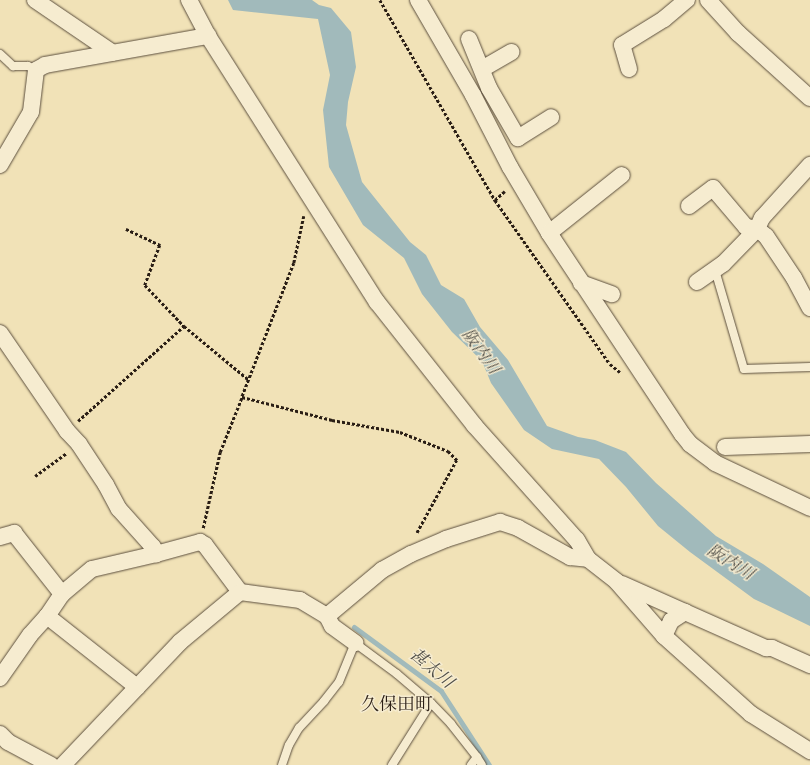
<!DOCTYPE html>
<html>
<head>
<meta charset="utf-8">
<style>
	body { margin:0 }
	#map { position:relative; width:810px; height:765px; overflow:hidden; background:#f1e2b7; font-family:"Old Standard TT","Noto Serif JP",serif }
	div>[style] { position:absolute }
	.water>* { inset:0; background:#a1babb }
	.stream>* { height:5px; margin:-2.5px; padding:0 2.5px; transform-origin:2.5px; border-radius:2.5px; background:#a1babb }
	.path>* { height:2.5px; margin-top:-1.25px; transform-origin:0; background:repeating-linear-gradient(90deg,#2a1e15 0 3px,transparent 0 5px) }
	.roads { filter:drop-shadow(0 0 1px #5c4f3e) drop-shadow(0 0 1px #5c4f3e) }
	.lane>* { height:8px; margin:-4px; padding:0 4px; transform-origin:4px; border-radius:4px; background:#f6ecd0 }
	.street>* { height:16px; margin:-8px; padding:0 8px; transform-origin:8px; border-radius:8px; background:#f6ecd0 }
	span { translate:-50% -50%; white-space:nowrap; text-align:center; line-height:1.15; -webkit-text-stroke:3px #f6ecd0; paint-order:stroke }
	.water-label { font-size:17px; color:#4e4d47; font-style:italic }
	.quarter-label { font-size:18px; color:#2a1e15 }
</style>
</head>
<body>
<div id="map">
	<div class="water">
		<div style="clip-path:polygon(228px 0,312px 0,319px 5px,331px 8px,351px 32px,356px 67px,348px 102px,346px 125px,362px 182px,410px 242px,426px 255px,441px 285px,464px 299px,480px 327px,508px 360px,547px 426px,578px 437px,595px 440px,626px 452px,656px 483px,716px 536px,763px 564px,810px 597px,810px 626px,754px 599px,690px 552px,658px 526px,626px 487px,599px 459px,552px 449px,524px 430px,491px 383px,482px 361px,452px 332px,422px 294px,404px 258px,363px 225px,329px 167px,323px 110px,330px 75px,318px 19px,233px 10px)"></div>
	</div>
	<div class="stream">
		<div style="left:354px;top:627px;width:108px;rotate:36.3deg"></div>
		<div style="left:441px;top:691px;width:88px;rotate:57deg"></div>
	</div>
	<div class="path">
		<div style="left:380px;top:0;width:231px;rotate:60.1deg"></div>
		<div style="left:495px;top:200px;width:13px;rotate:-42deg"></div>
		<div style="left:495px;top:200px;width:200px;rotate:55deg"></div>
		<div style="left:610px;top:364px;width:13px;rotate:39deg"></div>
		<div style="left:304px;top:216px;width:48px;rotate:102deg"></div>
		<div style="left:294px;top:263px;width:144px;rotate:111.2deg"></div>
		<div style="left:242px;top:397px;width:93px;rotate:14.3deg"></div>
		<div style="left:332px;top:420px;width:69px;rotate:10deg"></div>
		<div style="left:400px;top:432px;width:52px;rotate:21.6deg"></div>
		<div style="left:448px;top:451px;width:13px;rotate:45deg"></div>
		<div style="left:457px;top:460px;width:83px;rotate:118.7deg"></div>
		<div style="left:126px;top:229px;width:38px;rotate:25deg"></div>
		<div style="left:160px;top:245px;width:43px;rotate:110.6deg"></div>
		<div style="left:145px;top:285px;width:57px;rotate:46.4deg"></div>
		<div style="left:184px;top:326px;width:85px;rotate:39.7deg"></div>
		<div style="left:78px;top:421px;width:142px;rotate:-41.9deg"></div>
		<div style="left:35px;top:476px;width:39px;rotate:-36deg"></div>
		<div style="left:203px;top:528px;width:78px;rotate:-77.4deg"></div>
		<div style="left:220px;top:452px;width:59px;rotate:-68.2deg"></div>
	</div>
	<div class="roads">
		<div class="lane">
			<div style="left:0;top:54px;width:18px;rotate:43deg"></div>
			<div style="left:13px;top:66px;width:15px"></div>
			<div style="left:28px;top:66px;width:9px;rotate:27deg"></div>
			<div style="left:715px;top:270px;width:103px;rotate:73.7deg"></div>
			<div style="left:744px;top:369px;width:66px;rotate:-1.7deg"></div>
			<div style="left:282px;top:765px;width:21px;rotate:-71deg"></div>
			<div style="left:289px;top:745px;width:20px;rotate:-60deg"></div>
			<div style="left:299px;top:728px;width:37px;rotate:-47deg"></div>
			<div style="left:324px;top:701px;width:24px;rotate:-52deg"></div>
			<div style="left:339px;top:682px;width:42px;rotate:-67.7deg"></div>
			<div style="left:355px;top:643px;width:52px;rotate:36.4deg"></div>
			<div style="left:397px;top:674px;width:45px;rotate:40.5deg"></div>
			<div style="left:392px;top:765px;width:73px;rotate:-57.8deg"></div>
			<div style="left:431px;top:703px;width:29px;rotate:46deg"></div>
			<div style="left:451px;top:724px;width:42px;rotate:51.8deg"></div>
			<div style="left:471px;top:765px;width:10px;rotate:-53deg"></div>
			<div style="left:477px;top:757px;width:9px;rotate:58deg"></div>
		</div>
		<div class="street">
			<div style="left:35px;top:0;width:94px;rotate:34.2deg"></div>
			<div style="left:189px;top:0;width:41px;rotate:62.2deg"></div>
			<div style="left:208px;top:36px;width:315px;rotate:57.6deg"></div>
			<div style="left:377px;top:302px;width:157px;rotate:51.7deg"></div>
			<div style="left:474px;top:425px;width:154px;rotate:48.2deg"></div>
			<div style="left:577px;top:540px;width:22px;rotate:60deg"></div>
			<div style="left:588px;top:559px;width:37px;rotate:38deg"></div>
			<div style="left:617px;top:582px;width:72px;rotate:49deg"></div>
			<div style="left:664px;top:636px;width:117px;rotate:41.9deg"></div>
			<div style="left:751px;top:714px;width:70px;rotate:32.1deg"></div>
			<div style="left:418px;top:0;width:110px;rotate:59.9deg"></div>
			<div style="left:473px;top:95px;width:81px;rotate:62.8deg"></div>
			<div style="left:510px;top:167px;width:77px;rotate:59.4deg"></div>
			<div style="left:549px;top:233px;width:241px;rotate:56.5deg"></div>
			<div style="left:682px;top:434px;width:13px;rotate:51deg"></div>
			<div style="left:690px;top:444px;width:31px;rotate:37deg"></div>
			<div style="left:715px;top:463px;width:105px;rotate:25.3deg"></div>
			<div style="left:708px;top:0;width:45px;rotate:47.7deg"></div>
			<div style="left:738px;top:33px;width:97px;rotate:42.1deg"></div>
			<div style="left:469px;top:39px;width:53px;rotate:67.8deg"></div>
			<div style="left:489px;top:88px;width:58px;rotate:59.9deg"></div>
			<div style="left:518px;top:138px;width:39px;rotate:-32deg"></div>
			<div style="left:482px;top:69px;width:34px;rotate:-30deg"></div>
			<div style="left:629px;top:69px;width:25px;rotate:-106deg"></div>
			<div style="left:622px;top:45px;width:49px;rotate:-31.8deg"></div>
			<div style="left:664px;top:19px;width:30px;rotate:-40deg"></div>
			<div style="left:0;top:165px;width:61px;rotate:-59.7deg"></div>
			<div style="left:31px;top:112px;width:42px;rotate:-83.2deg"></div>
			<div style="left:36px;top:70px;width:10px;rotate:-29deg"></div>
			<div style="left:45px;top:65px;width:166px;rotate:-10.1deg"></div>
			<div style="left:689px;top:206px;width:30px;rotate:-37deg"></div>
			<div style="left:713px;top:188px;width:51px;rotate:49.8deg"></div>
			<div style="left:746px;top:227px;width:11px;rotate:10deg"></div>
			<div style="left:757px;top:229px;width:11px;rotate:38deg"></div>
			<div style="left:766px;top:236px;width:50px;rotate:56.3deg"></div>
			<div style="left:794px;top:278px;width:34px;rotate:62deg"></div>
			<div style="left:549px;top:233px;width:93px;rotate:-38.5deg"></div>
			<div style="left:697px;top:282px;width:32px;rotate:-35deg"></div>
			<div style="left:723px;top:264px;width:49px;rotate:-45.8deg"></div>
			<div style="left:757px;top:229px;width:12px;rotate:-66deg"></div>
			<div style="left:762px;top:218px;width:72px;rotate:-47.8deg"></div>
			<div style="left:581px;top:283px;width:33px;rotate:20deg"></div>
			<div style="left:0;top:333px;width:119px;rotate:55.6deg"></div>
			<div style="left:67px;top:431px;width:18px;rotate:47deg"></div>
			<div style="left:79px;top:444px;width:49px;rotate:56.6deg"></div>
			<div style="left:106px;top:485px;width:27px;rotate:62deg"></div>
			<div style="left:119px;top:509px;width:51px;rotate:48.2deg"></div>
			<div style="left:153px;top:547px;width:8px;rotate:67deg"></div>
			<div style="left:156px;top:554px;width:46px;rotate:-15.3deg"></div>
			<div style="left:200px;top:542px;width:6px;rotate:31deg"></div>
			<div style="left:205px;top:545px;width:59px;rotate:53.3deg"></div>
			<div style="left:725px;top:447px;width:85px;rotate:-2deg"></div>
			<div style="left:0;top:537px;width:15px;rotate:-16deg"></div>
			<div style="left:14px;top:533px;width:78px;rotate:51.8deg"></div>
			<div style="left:62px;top:594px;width:27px;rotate:124deg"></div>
			<div style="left:47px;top:616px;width:115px;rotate:38.3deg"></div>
			<div style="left:622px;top:584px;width:158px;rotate:24deg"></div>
			<div style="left:766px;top:648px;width:6px"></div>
			<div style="left:772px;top:648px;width:42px;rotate:24.1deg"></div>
			<div style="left:62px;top:594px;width:39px;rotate:-40deg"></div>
			<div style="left:92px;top:569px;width:66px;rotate:-13.2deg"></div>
			<div style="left:327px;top:616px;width:11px;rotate:63deg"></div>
			<div style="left:332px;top:626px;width:29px;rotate:36deg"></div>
			<div style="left:664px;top:636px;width:17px;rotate:-65deg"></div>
			<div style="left:671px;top:621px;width:17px;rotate:-33deg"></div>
			<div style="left:0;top:678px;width:52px;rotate:-55.1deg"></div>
			<div style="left:30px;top:635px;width:25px;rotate:-48deg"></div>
			<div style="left:0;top:734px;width:11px;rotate:45deg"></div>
			<div style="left:8px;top:742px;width:49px;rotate:28.1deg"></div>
			<div style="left:63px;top:765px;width:170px;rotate:-46.4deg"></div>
			<div style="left:180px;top:642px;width:78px;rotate:-39.8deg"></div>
			<div style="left:240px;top:592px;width:61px;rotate:7.6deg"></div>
			<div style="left:300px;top:600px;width:31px;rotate:31deg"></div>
			<div style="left:327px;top:616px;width:72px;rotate:-39.9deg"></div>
			<div style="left:382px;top:570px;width:33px;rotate:-29deg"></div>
			<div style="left:411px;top:554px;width:38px;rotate:-23deg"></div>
			<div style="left:446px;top:539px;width:57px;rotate:-17.5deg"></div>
			<div style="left:500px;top:522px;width:19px;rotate:18deg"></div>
			<div style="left:518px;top:528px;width:60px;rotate:29.1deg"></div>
			<div style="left:570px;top:557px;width:18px;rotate:6deg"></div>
		</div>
	</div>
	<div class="water-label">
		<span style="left:480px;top:352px;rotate:54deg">阪内川</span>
		<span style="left:730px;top:563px;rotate:32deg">阪内川</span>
		<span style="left:431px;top:669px;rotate:40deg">甚太川</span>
	</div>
	<div class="quarter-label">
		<span style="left:397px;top:705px">久保田町</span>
	</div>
</div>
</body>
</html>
